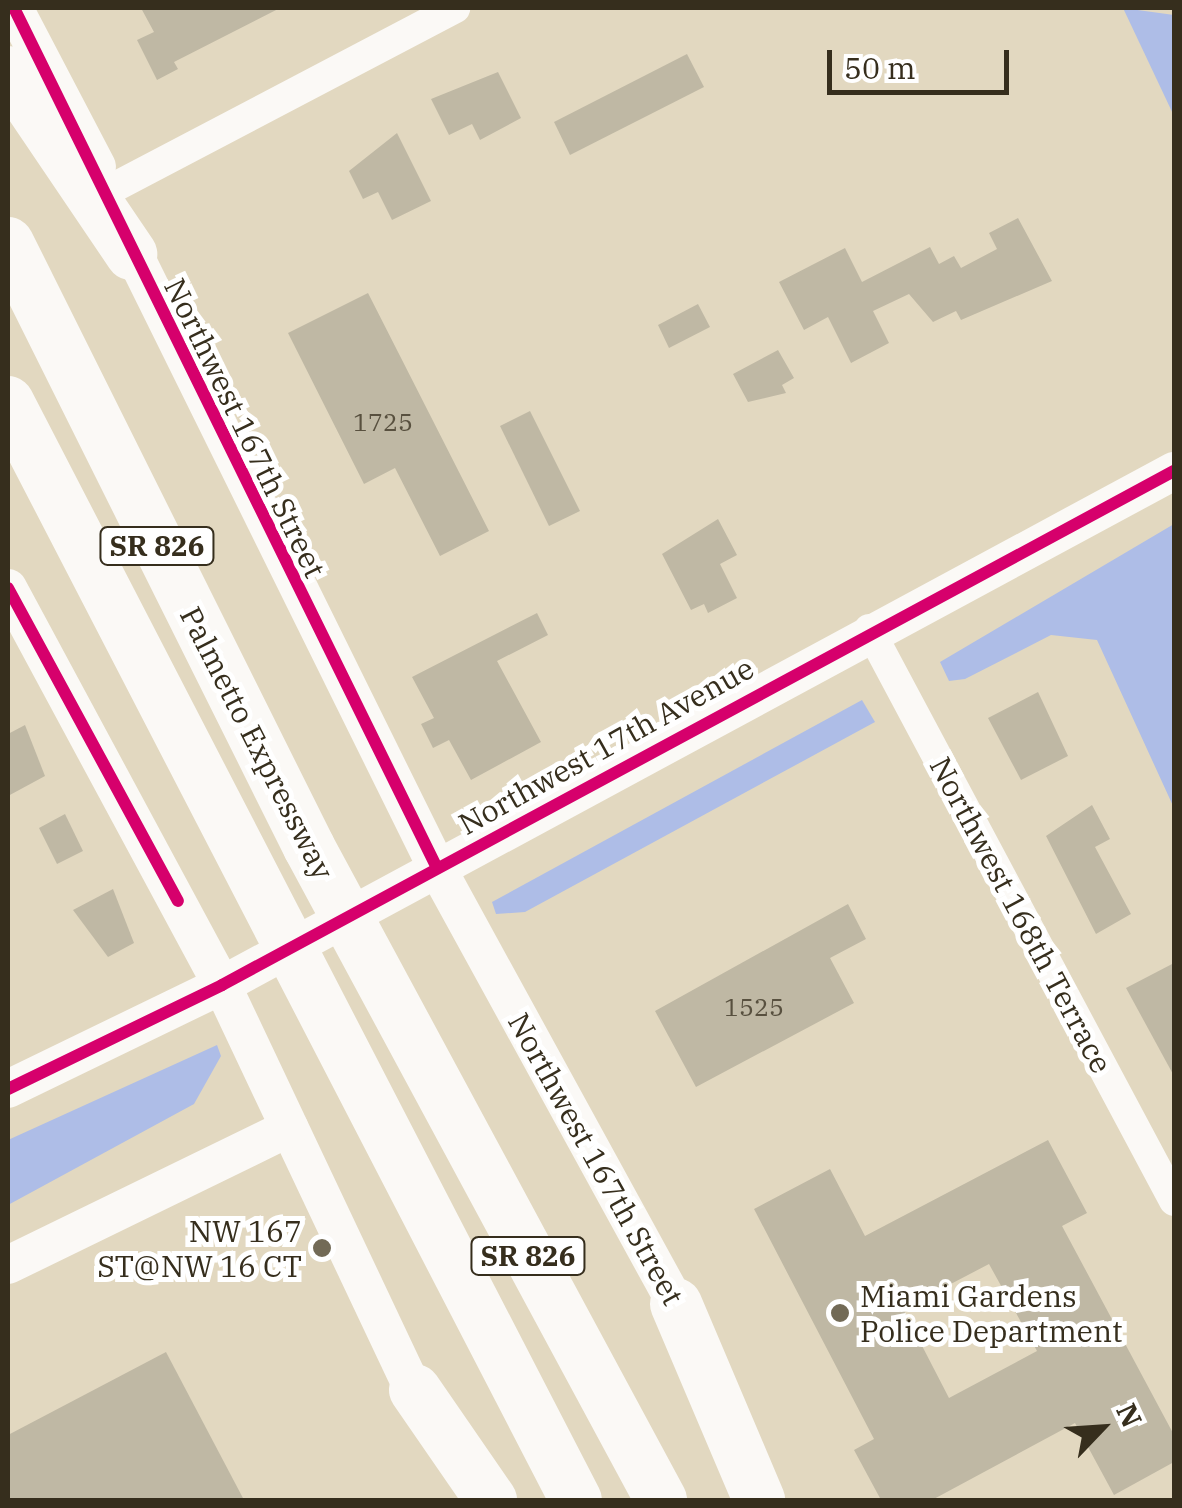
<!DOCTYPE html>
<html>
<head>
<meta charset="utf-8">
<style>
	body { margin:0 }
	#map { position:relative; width:1182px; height:1508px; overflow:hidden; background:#e2d8c0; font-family:"IBM Plex Serif",serif }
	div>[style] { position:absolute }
	.water>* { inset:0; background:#aebde7 }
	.building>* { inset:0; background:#bfb8a4 }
	.minor>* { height:30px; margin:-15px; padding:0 15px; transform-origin:15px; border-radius:15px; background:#fbf9f6 }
	.tertiary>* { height:38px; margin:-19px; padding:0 19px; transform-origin:19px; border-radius:19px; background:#fbf9f6 }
	.motorway>* { height:52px; margin:-26px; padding:0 26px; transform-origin:26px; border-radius:26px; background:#fbf9f6 }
	.cycleway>* { height:12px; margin:-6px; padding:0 6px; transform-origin:6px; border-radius:6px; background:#d6006c }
	.dots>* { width:28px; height:28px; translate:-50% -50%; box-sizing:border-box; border:5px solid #fff; border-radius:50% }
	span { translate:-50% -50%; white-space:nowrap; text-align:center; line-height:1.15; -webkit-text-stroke:10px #fff; paint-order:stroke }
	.number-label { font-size:25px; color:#58503f }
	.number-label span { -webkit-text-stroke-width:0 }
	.shield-label span { padding:2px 8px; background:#fff; border:2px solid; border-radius:8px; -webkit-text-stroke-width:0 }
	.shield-label { font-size:28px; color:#362e1d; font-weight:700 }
	.street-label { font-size:30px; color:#362e1d }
	.poi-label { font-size:30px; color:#362e1d }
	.right { translate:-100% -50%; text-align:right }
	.left { translate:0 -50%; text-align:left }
	.frame { position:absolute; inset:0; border:10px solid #362e1d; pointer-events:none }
	.north { position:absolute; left:1052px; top:1378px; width:100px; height:100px; -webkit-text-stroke:8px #fff; paint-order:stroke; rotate:65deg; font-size:28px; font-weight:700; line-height:40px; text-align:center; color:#362e1d }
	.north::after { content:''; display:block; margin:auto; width:35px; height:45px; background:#362e1d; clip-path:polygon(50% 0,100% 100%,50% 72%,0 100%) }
	.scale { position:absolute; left:827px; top:50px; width:182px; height:45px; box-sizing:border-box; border:5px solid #362e1d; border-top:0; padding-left:12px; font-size:30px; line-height:35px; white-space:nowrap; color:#362e1d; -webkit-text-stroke:8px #fff; paint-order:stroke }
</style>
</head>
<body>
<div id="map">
	<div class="water">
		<div style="clip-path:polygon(1123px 8px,1174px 15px,1174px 116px)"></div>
		<div style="clip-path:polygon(1174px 524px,1174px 808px,1097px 640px,1051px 635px,965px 679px,949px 681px,940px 662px)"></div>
		<div style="clip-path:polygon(862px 700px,875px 722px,525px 912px,496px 914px,492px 902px)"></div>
		<div style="clip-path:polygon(217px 1045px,221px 1056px,194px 1104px,8px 1205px,8px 1140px)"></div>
	</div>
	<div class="building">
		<div style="clip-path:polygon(141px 8px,280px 8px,174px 62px,178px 69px,157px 80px,137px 40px,154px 32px)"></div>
		<div style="clip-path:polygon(687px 54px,704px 87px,570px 155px,554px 122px)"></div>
		<div style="clip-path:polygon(498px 72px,521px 118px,480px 140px,472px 124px,449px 135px,431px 99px)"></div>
		<div style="clip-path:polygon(397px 133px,431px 201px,392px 220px,378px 192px,363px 199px,349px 171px)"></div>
		<div style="clip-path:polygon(1018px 218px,1052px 281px,961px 320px,956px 311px,933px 322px,909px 294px,873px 311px,889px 343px,851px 363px,828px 317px,804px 330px,779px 282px,845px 248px,862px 282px,930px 247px,939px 264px,954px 256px,961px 268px,997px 249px,989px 233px)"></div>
		<div style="clip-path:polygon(368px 293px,489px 531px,440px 556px,395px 468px,364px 484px,288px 333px)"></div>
		<div style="clip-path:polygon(698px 304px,710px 327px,669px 348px,658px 325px)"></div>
		<div style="clip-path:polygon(778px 350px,794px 378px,782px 385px,786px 393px,748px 402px,733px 374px)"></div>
		<div style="clip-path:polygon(530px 411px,580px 511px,549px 526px,500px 426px)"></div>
		<div style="clip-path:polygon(718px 519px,737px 555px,720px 564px,737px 598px,708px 613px,704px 604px,691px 610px,662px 554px)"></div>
		<div style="clip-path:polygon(537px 613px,548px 635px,497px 661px,541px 742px,471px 780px,449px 740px,433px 748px,421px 724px,434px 718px,412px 677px)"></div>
		<div style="clip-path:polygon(1038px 692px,1068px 756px,1021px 780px,988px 718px)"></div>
		<div style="clip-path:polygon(25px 725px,45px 776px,8px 796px,8px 734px)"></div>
		<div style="clip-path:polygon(1092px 805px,1110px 839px,1095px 847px,1131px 914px,1096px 934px,1046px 836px)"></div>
		<div style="clip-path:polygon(65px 814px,83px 851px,57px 864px,39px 828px)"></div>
		<div style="clip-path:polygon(113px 889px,134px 943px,108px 957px,73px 910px)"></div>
		<div style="clip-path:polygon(848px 904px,866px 939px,830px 958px,854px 1003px,696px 1087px,655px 1011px)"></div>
		<div style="clip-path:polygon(1174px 963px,1174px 1076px,1126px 988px)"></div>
		<div style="clip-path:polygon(evenodd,1048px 1140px,1087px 1213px,1062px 1226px,1174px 1435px,1174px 1462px,1114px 1495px,1075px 1423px,932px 1500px,881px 1500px,854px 1450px,874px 1439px,754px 1209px,830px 1169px,865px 1236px,1048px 1140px,989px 1264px,1037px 1351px,949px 1398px,903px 1309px,989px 1264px)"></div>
		<div style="clip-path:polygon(166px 1352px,244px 1500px,8px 1500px,8px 1435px)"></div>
	</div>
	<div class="minor">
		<div style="left:109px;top:190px;width:391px;rotate:-27.7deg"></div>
		<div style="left:869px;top:629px;width:648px;rotate:61.93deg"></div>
	</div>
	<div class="tertiary">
		<div style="left:14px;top:8px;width:179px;rotate:62.4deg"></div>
		<div style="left:123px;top:232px;width:709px;rotate:63.72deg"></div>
		<div style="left:437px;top:868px;width:520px;rotate:61.27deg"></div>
		<div style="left:8px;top:588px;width:451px;rotate:61.7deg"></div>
		<div style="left:222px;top:985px;width:471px;rotate:64.7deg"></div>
		<div style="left:8px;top:1089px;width:238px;rotate:-25.9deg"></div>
		<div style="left:222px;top:985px;width:1082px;rotate:-28.37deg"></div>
		<div style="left:8px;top:1265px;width:313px;rotate:-26deg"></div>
	</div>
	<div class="motorway">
		<div style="left:8px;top:72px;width:220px;rotate:55.9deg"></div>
		<div style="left:8px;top:243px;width:675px;rotate:63.51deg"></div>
		<div style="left:309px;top:847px;width:742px;rotate:61.67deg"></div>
		<div style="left:8px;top:402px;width:1236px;rotate:62.65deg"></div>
		<div style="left:676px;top:1304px;width:213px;rotate:67deg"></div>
		<div style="left:415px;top:1390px;width:134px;rotate:55.4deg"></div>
	</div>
	<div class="cycleway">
		<div style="left:14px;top:8px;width:958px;rotate:63.81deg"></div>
		<div style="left:8px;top:588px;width:356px;rotate:61.5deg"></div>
		<div style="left:8px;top:1089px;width:238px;rotate:-25.9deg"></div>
		<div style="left:222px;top:985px;width:1082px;rotate:-28.37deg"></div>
	</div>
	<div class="dots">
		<div style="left:322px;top:1248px;background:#726a56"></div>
		<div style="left:840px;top:1313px;background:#726a56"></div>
	</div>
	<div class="number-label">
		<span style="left:383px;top:422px">1725</span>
		<span style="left:754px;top:1007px">1525</span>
	</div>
	<div class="shield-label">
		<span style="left:157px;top:546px">SR 826</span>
		<span style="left:528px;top:1256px">SR 826</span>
	</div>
	<div class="street-label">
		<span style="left:245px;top:428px;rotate:64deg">Northwest 167th Street</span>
		<span style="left:257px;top:743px;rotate:63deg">Palmetto Expressway</span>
		<span style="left:606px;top:746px;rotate:-29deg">Northwest 17th Avenue</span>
		<span style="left:1021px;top:915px;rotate:62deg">Northwest 168th Terrace</span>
		<span style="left:596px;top:1159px;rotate:61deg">Northwest 167th Street</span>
	</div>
	<div class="poi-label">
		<span class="right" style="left:302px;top:1248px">NW 167<br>ST@NW 16 CT</span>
		<span class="left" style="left:860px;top:1313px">Miami Gardens<br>Police Department</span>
	</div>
	<div class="frame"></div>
	<div class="north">N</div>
	<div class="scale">50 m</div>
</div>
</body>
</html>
